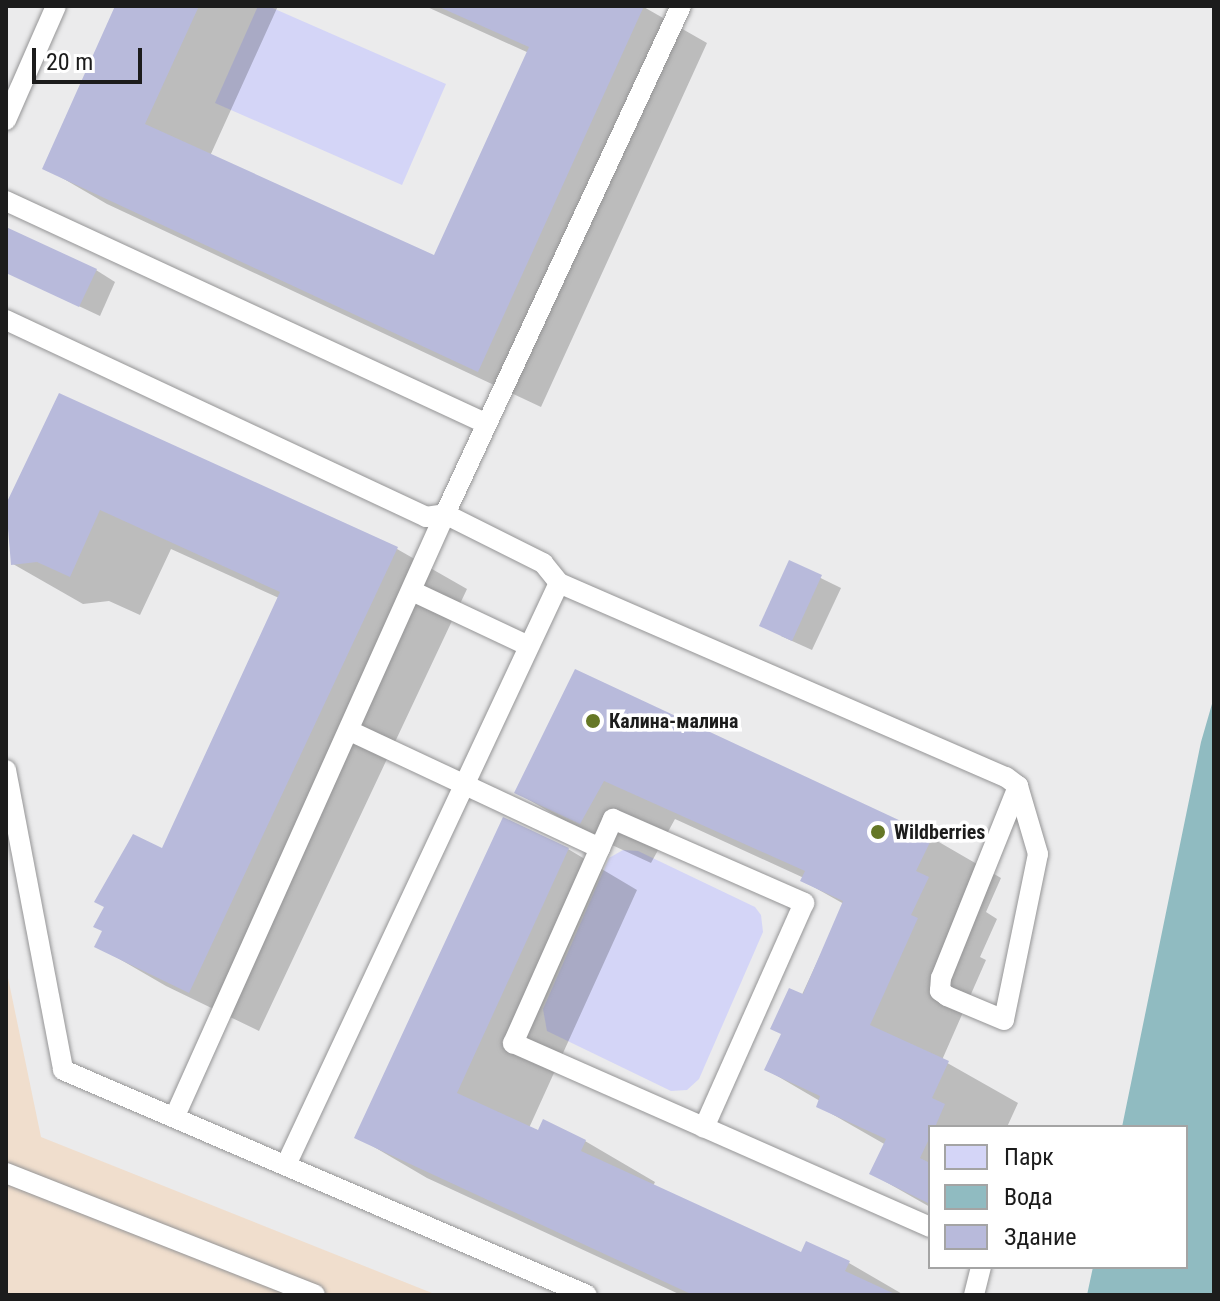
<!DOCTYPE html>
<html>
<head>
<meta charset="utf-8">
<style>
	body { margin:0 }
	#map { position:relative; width:1220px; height:1301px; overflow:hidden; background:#ebebec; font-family:"Roboto Condensed",sans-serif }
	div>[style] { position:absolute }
	.industrial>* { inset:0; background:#f0decd }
	.green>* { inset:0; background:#d4d5f7 }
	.water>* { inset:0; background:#90bbc1 }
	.shadow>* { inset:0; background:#0003 }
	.building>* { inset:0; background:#b8badb }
	.roads { filter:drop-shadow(0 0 2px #959596) drop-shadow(0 0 2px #959596) }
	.service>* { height:20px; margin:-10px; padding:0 10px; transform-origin:10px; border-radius:10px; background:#fff }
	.dots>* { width:22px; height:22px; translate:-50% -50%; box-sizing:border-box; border:4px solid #fff; border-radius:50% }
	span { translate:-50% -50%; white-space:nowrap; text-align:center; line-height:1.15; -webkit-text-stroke:7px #fff; paint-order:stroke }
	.poi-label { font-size:20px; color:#1c1c1c; font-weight:700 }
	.left { translate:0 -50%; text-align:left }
	.frame { position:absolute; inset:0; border:8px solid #1c1c1c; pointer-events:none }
	.legend { position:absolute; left:928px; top:1125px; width:260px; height:144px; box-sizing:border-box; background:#fff; border:2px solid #a4a4a4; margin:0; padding:10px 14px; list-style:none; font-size:24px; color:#1c1c1c }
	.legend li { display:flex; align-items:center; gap:16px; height:40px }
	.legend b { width:40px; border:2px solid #a4a4a4 }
	.scale { position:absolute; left:32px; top:48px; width:110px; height:36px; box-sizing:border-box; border:4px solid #1c1c1c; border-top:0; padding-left:10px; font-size:24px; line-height:28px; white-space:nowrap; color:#1c1c1c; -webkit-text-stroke:6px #fff; paint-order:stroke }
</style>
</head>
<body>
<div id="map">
	<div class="industrial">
		<div style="clip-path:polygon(6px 968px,41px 1137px,437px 1295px,6px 1295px)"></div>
	</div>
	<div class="green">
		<div style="clip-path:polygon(258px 6px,268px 6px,446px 84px,402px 185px,215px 103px)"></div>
		<div style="clip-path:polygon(623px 850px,638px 851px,755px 907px,761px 915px,763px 932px,699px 1079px,687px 1090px,671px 1091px,547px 1031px,543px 1009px,609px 858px)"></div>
	</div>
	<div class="water">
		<div style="clip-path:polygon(1214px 697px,1214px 1295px,1087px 1295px,1093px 1267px,1186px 1267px,1186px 1127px,1122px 1127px,1201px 742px)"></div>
	</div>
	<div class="shadow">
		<div style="clip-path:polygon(118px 6px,278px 6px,210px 156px,435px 258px,529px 53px,425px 6px,642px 6px,707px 43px,541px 407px,107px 204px,45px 168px)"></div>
		<div style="clip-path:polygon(6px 239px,96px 270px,115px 282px,100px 316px,6px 272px)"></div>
		<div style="clip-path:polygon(60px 395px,397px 549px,467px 589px,259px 1031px,166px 986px,97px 946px,163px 850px,279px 598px,171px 549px,140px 615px,109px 601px,83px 604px,13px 564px,6px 509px)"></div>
		<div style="clip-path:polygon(790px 563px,841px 588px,812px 650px,781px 636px)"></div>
		<div style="clip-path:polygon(576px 672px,932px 838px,1001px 878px,986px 912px,997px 919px,980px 957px,986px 960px,942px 1060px,1018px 1103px,1007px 1127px,930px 1127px,930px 1207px,872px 1174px,886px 1145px,818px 1106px,820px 1101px,767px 1070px,844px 904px,803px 881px,804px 878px,675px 819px,651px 863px,586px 833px,517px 793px)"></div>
		<div style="clip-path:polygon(568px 849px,637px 890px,529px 1128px,585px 1141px,655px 1182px,653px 1186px,802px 1254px,849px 1263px,904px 1295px,681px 1295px,427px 1178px,357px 1137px)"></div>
	</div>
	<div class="building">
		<div style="clip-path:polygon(115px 6px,199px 6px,145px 124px,434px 255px,529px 47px,437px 6px,644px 6px,478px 372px,42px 169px)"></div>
		<div style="clip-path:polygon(6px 227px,97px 269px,79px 307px,6px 273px)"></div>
		<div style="clip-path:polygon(59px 393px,398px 547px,189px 993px,94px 947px,102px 931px,93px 927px,104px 907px,94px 902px,133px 834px,162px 848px,280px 592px,100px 510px,70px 577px,37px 562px,11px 565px,6px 504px)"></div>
		<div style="clip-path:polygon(789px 560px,822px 575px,792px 641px,759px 626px)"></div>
		<div style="clip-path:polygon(575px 669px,933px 836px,916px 871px,929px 877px,911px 915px,918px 918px,870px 1025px,949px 1061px,932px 1098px,945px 1104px,935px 1127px,930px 1127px,930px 1137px,920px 1158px,930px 1163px,930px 1204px,869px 1174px,886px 1139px,816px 1107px,820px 1096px,764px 1070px,781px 1034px,770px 1029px,789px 988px,803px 994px,843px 901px,800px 881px,805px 871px,604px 781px,580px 824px,514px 793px)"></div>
		<div style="clip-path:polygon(503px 817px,569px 848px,457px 1093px,538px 1130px,543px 1119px,586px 1140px,581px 1151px,801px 1252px,806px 1241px,850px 1261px,845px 1271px,897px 1295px,693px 1295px,354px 1138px)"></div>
	</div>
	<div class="roads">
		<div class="service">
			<div style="left:6px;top:120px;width:124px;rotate:-66.3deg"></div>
			<div style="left:6px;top:201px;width:530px;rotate:24.87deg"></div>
			<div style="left:6px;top:320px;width:464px;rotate:25.1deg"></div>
			<div style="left:426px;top:517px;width:19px;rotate:-9deg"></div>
			<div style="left:445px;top:514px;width:110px;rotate:26.6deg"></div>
			<div style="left:543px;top:563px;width:26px;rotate:51deg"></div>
			<div style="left:559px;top:583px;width:487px;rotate:23.5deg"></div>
			<div style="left:1006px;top:777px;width:15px;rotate:37deg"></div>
			<div style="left:1018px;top:786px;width:71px;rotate:73.6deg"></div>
			<div style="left:1038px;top:854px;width:169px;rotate:101.6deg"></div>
			<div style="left:1004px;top:1020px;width:62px;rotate:-157.2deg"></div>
			<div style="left:947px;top:996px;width:9px;rotate:-144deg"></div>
			<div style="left:940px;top:991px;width:13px;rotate:-86deg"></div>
			<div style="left:941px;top:978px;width:207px;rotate:-68.1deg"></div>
			<div style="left:412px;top:591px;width:129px;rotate:25.2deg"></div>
			<div style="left:350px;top:731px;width:276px;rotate:25.1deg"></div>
			<div style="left:600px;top:848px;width:214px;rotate:114deg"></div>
			<div style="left:513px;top:1043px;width:456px;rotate:23.8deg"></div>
			<div style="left:6px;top:770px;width:305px;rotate:79.2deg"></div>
			<div style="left:63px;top:1070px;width:570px;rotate:23.24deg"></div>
			<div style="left:600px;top:848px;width:32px;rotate:-66deg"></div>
			<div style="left:613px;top:819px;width:209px;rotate:23.7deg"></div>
			<div style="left:804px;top:903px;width:246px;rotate:114deg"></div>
			<div style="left:175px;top:1116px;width:660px;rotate:-65.84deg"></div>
			<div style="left:445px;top:514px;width:560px;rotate:-65.08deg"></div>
			<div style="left:286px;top:1165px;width:643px;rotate:-64.87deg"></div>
			<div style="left:6px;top:1173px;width:332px;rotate:21.5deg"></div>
			<div style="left:974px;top:1295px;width:29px;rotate:-76deg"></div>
		</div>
	</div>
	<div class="dots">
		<div style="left:593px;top:721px;background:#657726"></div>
		<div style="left:878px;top:832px;background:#657726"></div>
	</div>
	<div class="poi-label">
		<span class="left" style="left:609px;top:721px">Калина-малина</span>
		<span class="left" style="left:894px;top:832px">Wildberries</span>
	</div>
	<div class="frame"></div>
	<ul class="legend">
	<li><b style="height:22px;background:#d4d5f7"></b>Парк</li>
	<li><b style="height:22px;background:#90bbc1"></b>Вода</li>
	<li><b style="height:22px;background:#b8badb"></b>Здание</li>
	</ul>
	<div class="scale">20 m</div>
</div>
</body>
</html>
